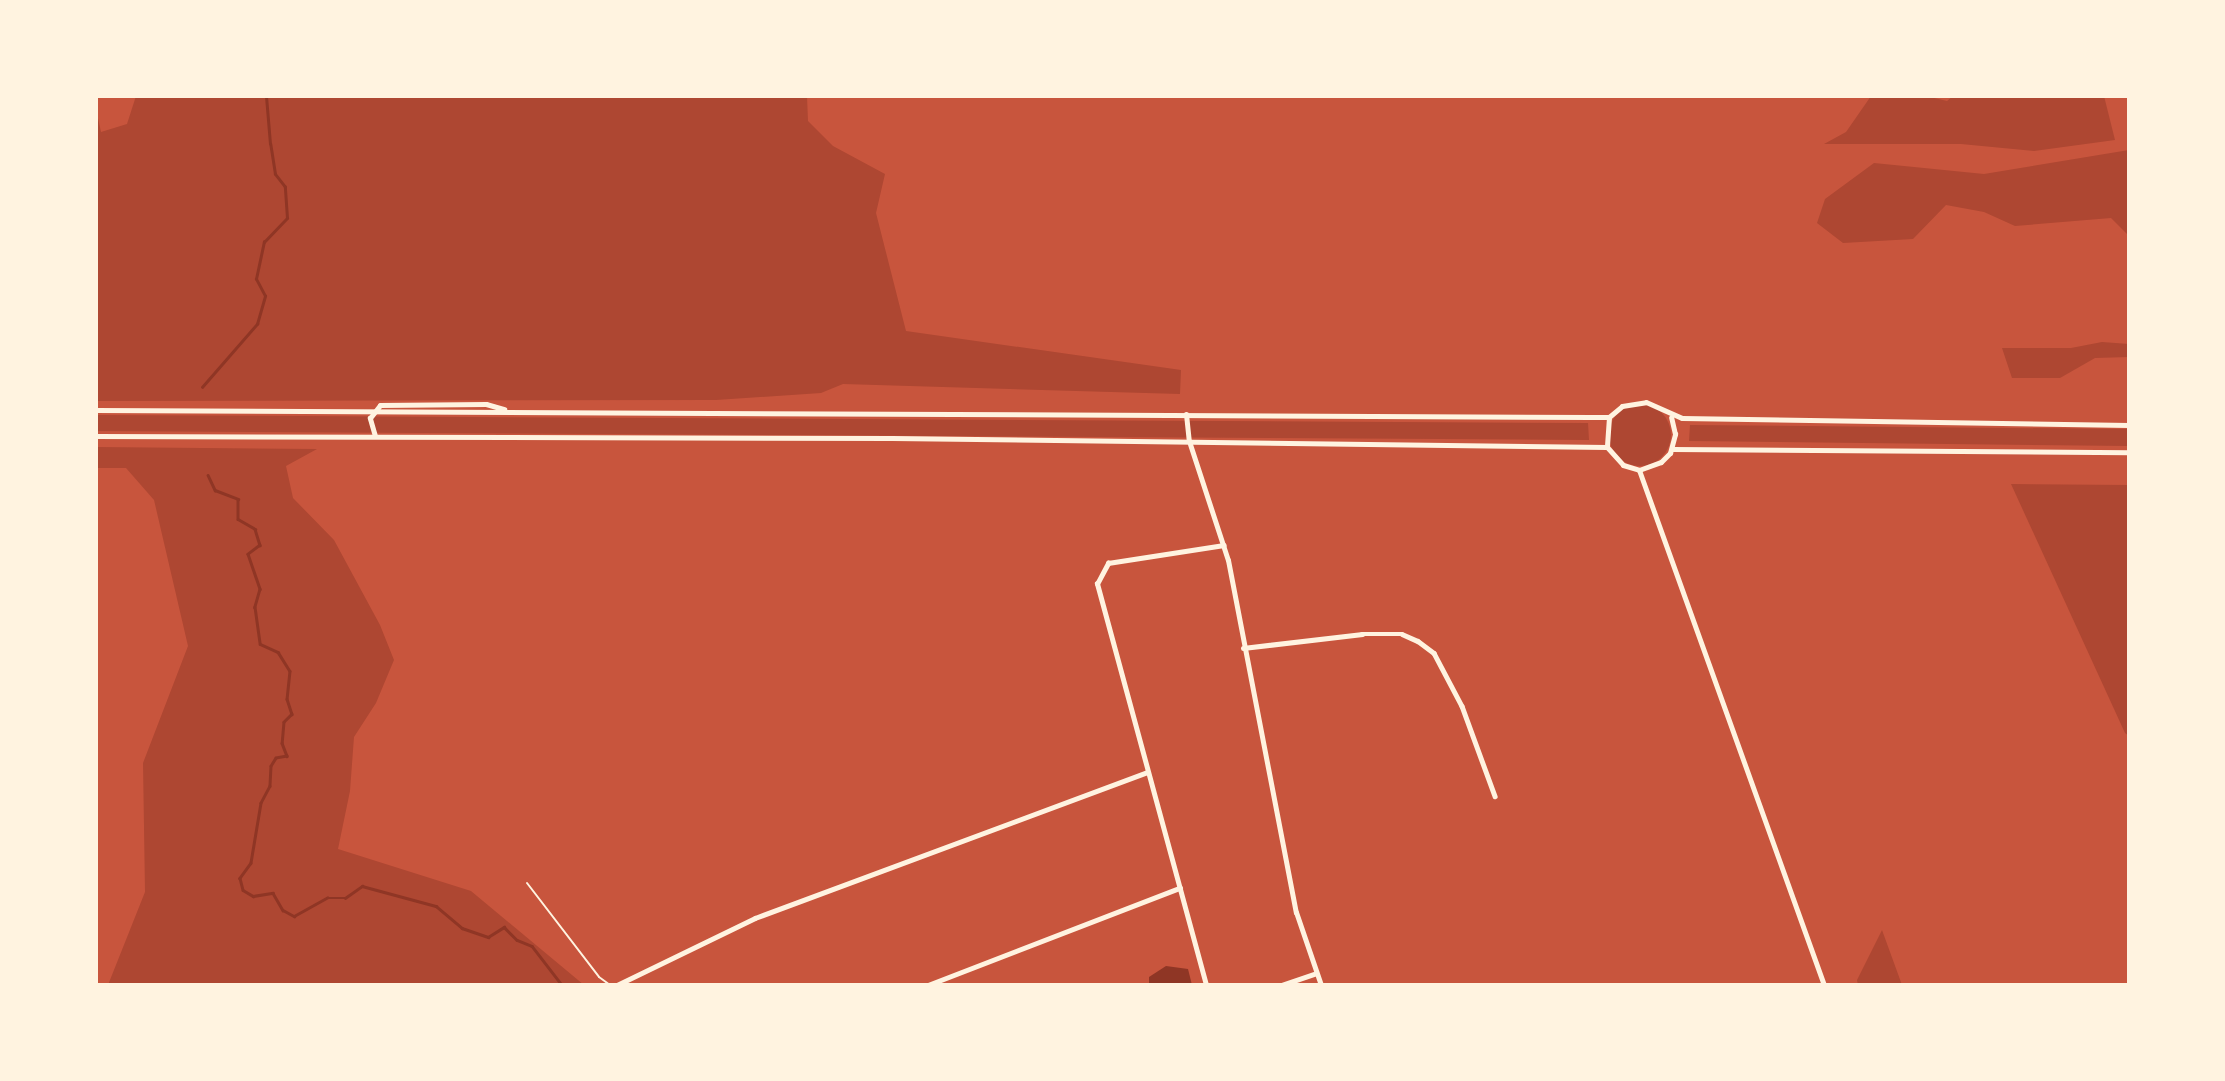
<!DOCTYPE html>
<html>
<head>
<meta charset="utf-8">
<style>
	body { margin:0 }
	#map { position:relative; width:2225px; height:1081px; overflow:hidden; background:#c8553d; font-family:Helvetica,sans-serif }
	div>[style] { position:absolute }
	.green>* { inset:0; background:#ae4732 }
	.round { border-radius:50% }
	.water>* { inset:0; background:#8f3625 }
	.stream>* { height:2.5px; margin:-1.25px; padding:0 1.25px; transform-origin:1.25px; border-radius:1.25px; background:#8f3625 }
	.service>* { height:2px; margin:-1px; padding:0 1px; transform-origin:1px; border-radius:1px; background:#fff3e0 }
	.minor>* { height:4.5px; margin:-2.25px; padding:0 2.25px; transform-origin:2.25px; border-radius:2.25px; background:#fff3e0 }
	.tertiary>* { height:5px; margin:-2.5px; padding:0 2.5px; transform-origin:2.5px; border-radius:2.5px; background:#fff3e0 }
	span { translate:-50% -50%; white-space:nowrap; text-align:center; line-height:1.15; -webkit-text-stroke:7px #fff3e0; paint-order:stroke }
	.frame { position:absolute; inset:0; border:98px solid #fff3e0; pointer-events:none }
</style>
</head>
<body>
<div id="map">
	<div class="green">
		<div style="clip-path:polygon(136px 96px,807px 96px,808px 121px,833px 146px,885px 174px,876px 213px,906px 331px,1181px 370px,1180px 394px,843px 384px,821px 393px,716px 400px,96px 401px,96px 109px,101px 132px,127px 124px)"></div>
		<div style="clip-path:polygon(1871px 96px,1926px 96px,1947px 101px,1953px 96px,2104px 96px,2115px 140px,2034px 151px,1961px 144px,1824px 144px,1846px 132px)"></div>
		<div style="clip-path:polygon(2129px 150px,2129px 236px,2111px 218px,2015px 226px,1984px 212px,1946px 205px,1913px 239px,1843px 243px,1817px 223px,1825px 199px,1874px 163px,1984px 174px)"></div>
		<div style="clip-path:polygon(2102px 342px,2129px 344px,2129px 357px,2095px 358px,2060px 378px,2012px 378px,2002px 348px,2071px 348px)"></div>
		<div class="round" style="left:1609px;top:404px;width:62px;height:62px"></div>
		<div style="clip-path:polygon(96px 415px,1588px 423px,1589px 440px,96px 431px)"></div>
		<div style="clip-path:polygon(1690px 425px,2129px 429px,2129px 446px,1689px 441px)"></div>
		<div style="clip-path:polygon(96px 447px,317px 449px,286px 466px,293px 498px,334px 540px,380px 625px,394px 660px,376px 703px,354px 737px,350px 791px,338px 849px,471px 891px,584px 985px,108px 985px,145px 892px,143px 763px,188px 646px,154px 500px,126px 468px,96px 468px)"></div>
		<div style="clip-path:polygon(2011px 484px,2129px 485px,2129px 736px,2125px 733px)"></div>
		<div style="clip-path:polygon(1882px 930px,1902px 985px,1858px 985px,1857px 980px)"></div>
	</div>
	<div class="water">
		<div style="clip-path:polygon(1166px 966px,1188px 969px,1192px 985px,1149px 985px,1149px 977px)"></div>
	</div>
	<div class="stream">
		<div style="left:202px;top:387px;width:84px;rotate:-48.9deg"></div>
		<div style="left:257px;top:324px;width:29px;rotate:-74deg"></div>
		<div style="left:265px;top:296px;width:19px;rotate:-118deg"></div>
		<div style="left:256px;top:279px;width:38px;rotate:-78deg"></div>
		<div style="left:264px;top:242px;width:33px;rotate:-46deg"></div>
		<div style="left:287px;top:218px;width:31px;rotate:-94deg"></div>
		<div style="left:285px;top:187px;width:16px;rotate:-128deg"></div>
		<div style="left:275px;top:174px;width:30px;rotate:-99deg"></div>
		<div style="left:270px;top:144px;width:48px;rotate:-94.8deg"></div>
		<div style="left:208px;top:475px;width:17px;rotate:65deg"></div>
		<div style="left:215px;top:490px;width:25px;rotate:21deg"></div>
		<div style="left:238px;top:499px;width:20px;rotate:90deg"></div>
		<div style="left:238px;top:519px;width:20px;rotate:30deg"></div>
		<div style="left:255px;top:529px;width:17px;rotate:73deg"></div>
		<div style="left:260px;top:545px;width:15px;rotate:143deg"></div>
		<div style="left:248px;top:554px;width:37px;rotate:71deg"></div>
		<div style="left:260px;top:589px;width:19px;rotate:106deg"></div>
		<div style="left:255px;top:607px;width:37px;rotate:82deg"></div>
		<div style="left:260px;top:644px;width:20px;rotate:24deg"></div>
		<div style="left:278px;top:652px;width:22px;rotate:58deg"></div>
		<div style="left:290px;top:671px;width:28px;rotate:96deg"></div>
		<div style="left:287px;top:699px;width:16px;rotate:72deg"></div>
		<div style="left:292px;top:714px;width:11px;rotate:135deg"></div>
		<div style="left:284px;top:722px;width:21px;rotate:95deg"></div>
		<div style="left:282px;top:743px;width:14px;rotate:69deg"></div>
		<div style="left:287px;top:756px;width:11px;rotate:170deg"></div>
		<div style="left:276px;top:758px;width:9px;rotate:122deg"></div>
		<div style="left:271px;top:766px;width:20px;rotate:93deg"></div>
		<div style="left:270px;top:786px;width:19px;rotate:118deg"></div>
		<div style="left:261px;top:803px;width:61px;rotate:99.5deg"></div>
		<div style="left:251px;top:863px;width:19px;rotate:126deg"></div>
		<div style="left:240px;top:878px;width:12px;rotate:76deg"></div>
		<div style="left:243px;top:890px;width:12px;rotate:31deg"></div>
		<div style="left:253px;top:896px;width:20px;rotate:-9deg"></div>
		<div style="left:273px;top:893px;width:20px;rotate:60deg"></div>
		<div style="left:283px;top:910px;width:13px;rotate:29deg"></div>
		<div style="left:294px;top:916px;width:38px;rotate:-29deg"></div>
		<div style="left:327px;top:898px;width:18px"></div>
		<div style="left:345px;top:898px;width:21px;rotate:-35deg"></div>
		<div style="left:362px;top:886px;width:77px;rotate:15.1deg"></div>
		<div style="left:436px;top:906px;width:34px;rotate:40deg"></div>
		<div style="left:462px;top:928px;width:28px;rotate:19deg"></div>
		<div style="left:488px;top:937px;width:19px;rotate:-32deg"></div>
		<div style="left:504px;top:927px;width:18px;rotate:45deg"></div>
		<div style="left:517px;top:940px;width:16px;rotate:22deg"></div>
		<div style="left:532px;top:946px;width:49px;rotate:52.4deg"></div>
	</div>
	<div class="service">
		<div style="left:527px;top:883px;width:118px;rotate:52.5deg"></div>
		<div style="left:599px;top:977px;width:14px;rotate:36deg"></div>
	</div>
	<div class="minor">
		<div style="left:1243px;top:648px;width:120px;rotate:-6.7deg"></div>
		<div style="left:1362px;top:634px;width:40px"></div>
		<div style="left:1402px;top:634px;width:17px;rotate:24deg"></div>
		<div style="left:1418px;top:641px;width:20px;rotate:37deg"></div>
		<div style="left:1434px;top:653px;width:60px;rotate:62.2deg"></div>
		<div style="left:1462px;top:706px;width:96px;rotate:69.9deg"></div>
		<div style="left:617px;top:985px;width:153px;rotate:-25.9deg"></div>
		<div style="left:755px;top:918px;width:418px;rotate:-20.4deg"></div>
		<div style="left:928px;top:985px;width:270px;rotate:-21.1deg"></div>
		<div style="left:1206px;top:985px;width:416px;rotate:-105.2deg"></div>
		<div style="left:1097px;top:584px;width:24px;rotate:-62deg"></div>
		<div style="left:1108px;top:563px;width:117px;rotate:-8.8deg"></div>
		<div style="left:1282px;top:985px;width:36px;rotate:-19deg"></div>
	</div>
	<div class="tertiary">
		<div style="left:96px;top:410px;width:1496px;rotate:0.27deg"></div>
		<div style="left:1592px;top:417px;width:17px"></div>
		<div style="left:1609px;top:417px;width:17px;rotate:-40deg"></div>
		<div style="left:1622px;top:406px;width:24px;rotate:-9deg"></div>
		<div style="left:1646px;top:402px;width:39px;rotate:24deg"></div>
		<div style="left:1682px;top:418px;width:447px;rotate:0.9deg"></div>
		<div style="left:1186px;top:414px;width:27px;rotate:84deg"></div>
		<div style="left:1189px;top:441px;width:125px;rotate:71.9deg"></div>
		<div style="left:1228px;top:560px;width:359px;rotate:79.1deg"></div>
		<div style="left:1296px;top:912px;width:77px;rotate:71.1deg"></div>
		<div style="left:1609px;top:417px;width:30px;rotate:94deg"></div>
		<div style="left:1607px;top:447px;width:24px;rotate:48deg"></div>
		<div style="left:1623px;top:465px;width:17px;rotate:17deg"></div>
		<div style="left:1639px;top:470px;width:23px;rotate:-20deg"></div>
		<div style="left:1661px;top:462px;width:13px;rotate:-45deg"></div>
		<div style="left:1670px;top:453px;width:20px;rotate:-75deg"></div>
		<div style="left:1675px;top:434px;width:17px;rotate:-103deg"></div>
		<div style="left:96px;top:436px;width:796px;rotate:0.14deg"></div>
		<div style="left:892px;top:438px;width:715px;rotate:0.72deg"></div>
		<div style="left:375px;top:436px;width:19px;rotate:-106deg"></div>
		<div style="left:370px;top:418px;width:16px;rotate:-52deg"></div>
		<div style="left:380px;top:405px;width:106px;rotate:-0.5deg"></div>
		<div style="left:486px;top:404px;width:19px;rotate:16deg"></div>
		<div style="left:1672px;top:449px;width:457px;rotate:0.4deg"></div>
		<div style="left:1639px;top:470px;width:547px;rotate:70.24deg"></div>
	</div>
	<div class="frame"></div>
</div>
</body>
</html>
